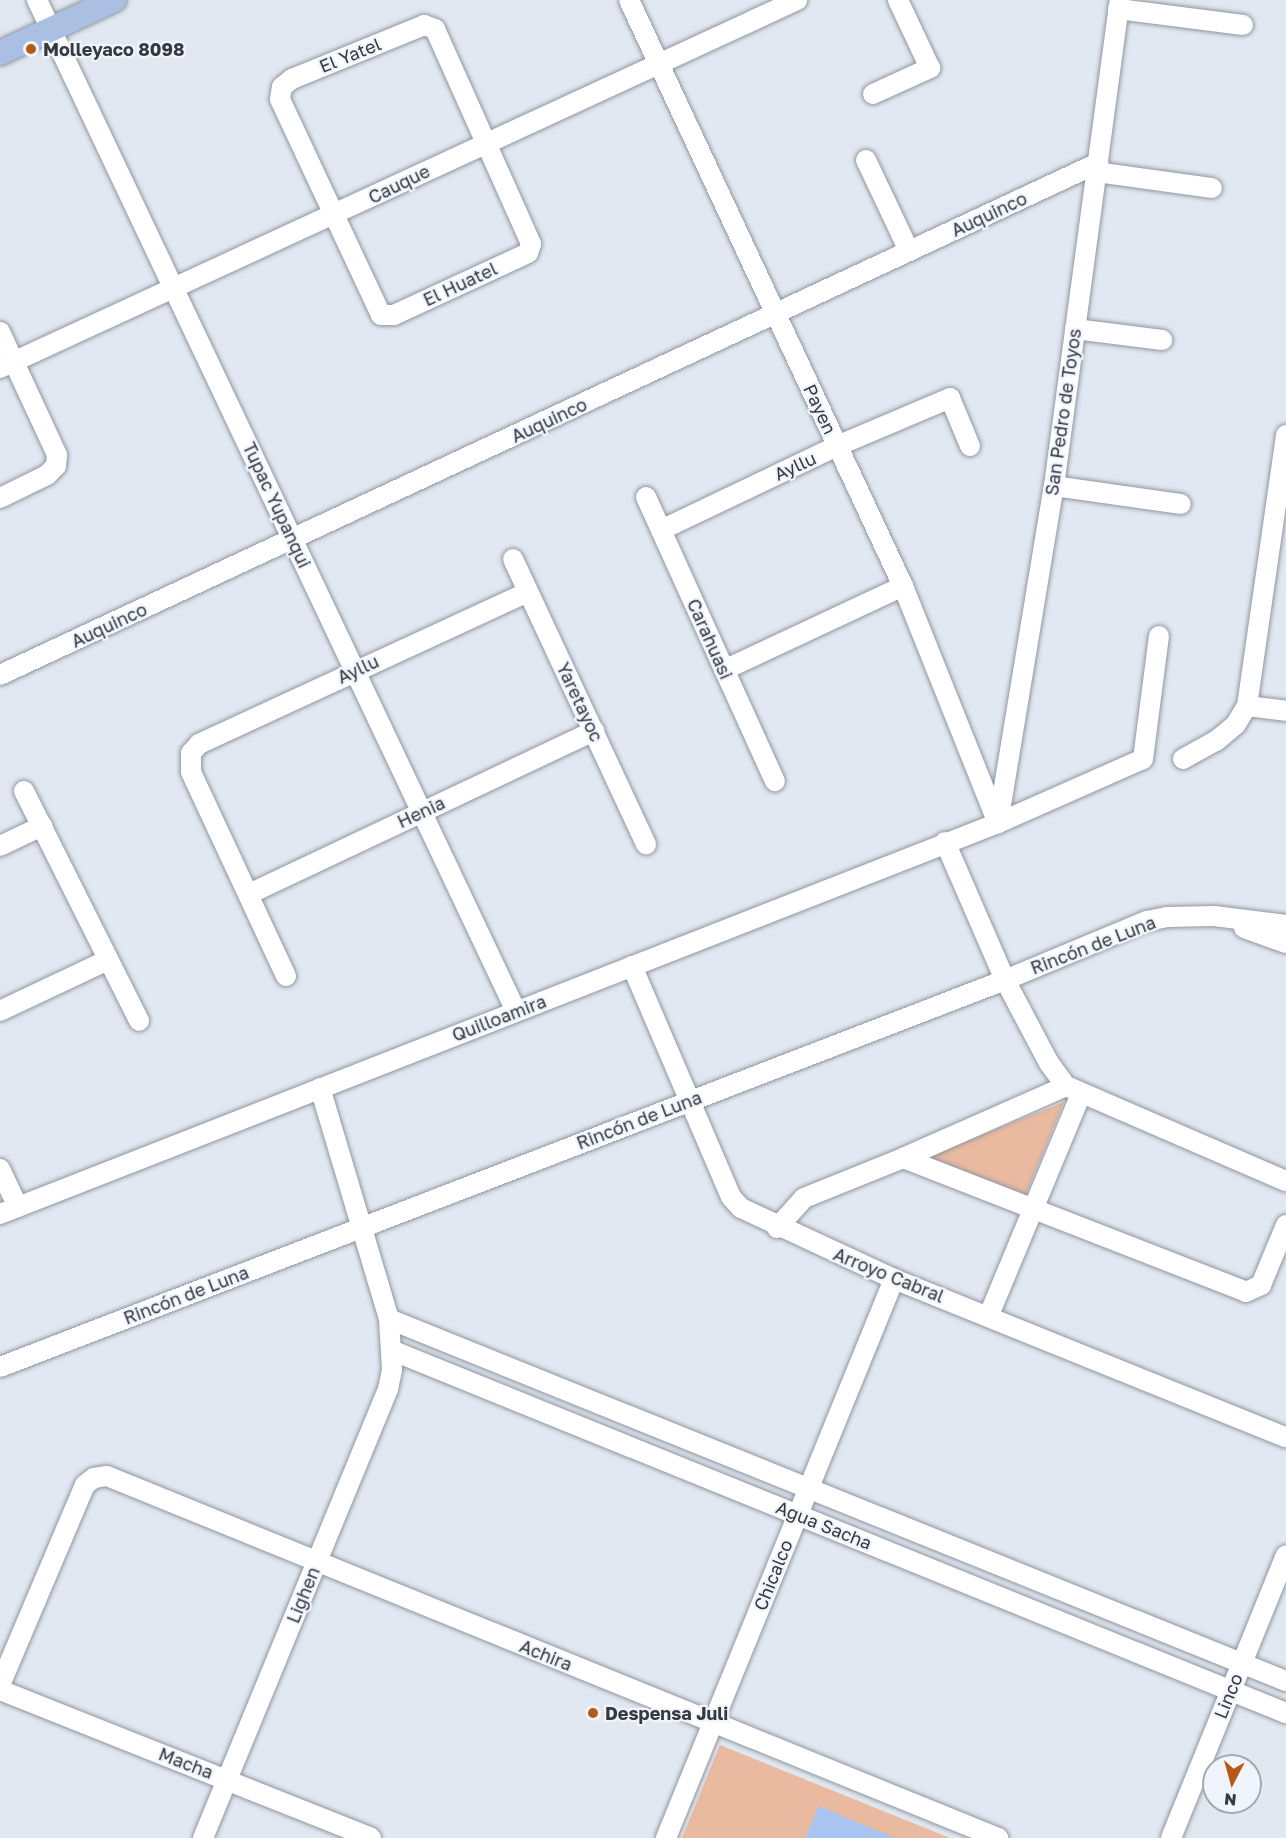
<!DOCTYPE html>
<html>
<head>
<meta charset="utf-8">
<style>
	body { margin:0 }
	#map { position:relative; width:1286px; height:1838px; overflow:hidden; background:#e1e8f2; font-family:"Golos Text",sans-serif }
	div>[style] { position:absolute }
	.green>* { inset:0; background:#e9b9a0 }
	.building>* { inset:0; background:#a8c5f1 }
	.roads { filter:drop-shadow(0 0 2px #9096a0) drop-shadow(0 0 2px #9096a0) }
	.minor>* { height:20px; margin:-10px; padding:0 10px; transform-origin:10px; border-radius:10px; background:#fff }
	.major>* { height:24px; margin:-12px; padding:0 12px; transform-origin:12px; border-radius:12px; background:#aabfe1 }
	.dots>* { width:16px; height:16px; translate:-50% -50%; box-sizing:border-box; border:3px solid #f0f5fd; border-radius:50% }
	span { translate:-50% -50%; white-space:nowrap; text-align:center; line-height:1.15; -webkit-text-stroke:4.5px #f0f5fd; paint-order:stroke }
	.poi-label { font-size:18px; color:#36393d; font-weight:700 }
	.left { translate:0 -50%; text-align:left }
	.street-label { font-size:18px; color:#36393d }
	.north { position:absolute; left:1202px; top:1754px; width:60px; height:60px; box-sizing:border-box; background:#f0f5fd; border:2px solid #a6aab0; border-radius:50%; rotate:186deg; font-size:16px; font-weight:700; line-height:24px; text-align:center; color:#36393d }
	.north::after { content:''; display:block; margin:auto; width:21px; height:27px; background:#b85913; clip-path:polygon(50% 0,100% 100%,50% 72%,0 100%) }
</style>
</head>
<body>
<div id="map">
	<div class="green">
		<div style="clip-path:polygon(1064px 1102px,1023px 1202px,922px 1159px)"></div>
		<div style="clip-path:polygon(720px 1745px,950px 1838px,682px 1838px)"></div>
	</div>
	<div class="building">
		<div style="clip-path:polygon(819px 1806px,895px 1838px,805px 1838px)"></div>
	</div>
	<div class="roads">
		<div class="minor">
			<div style="left:37px;top:0;width:1119px;rotate:64.65deg"></div>
			<div style="left:629px;top:0;width:647px;rotate:64.94deg"></div>
			<div style="left:903px;top:586px;width:255px;rotate:68.2deg"></div>
			<div style="left:1118px;top:9px;width:126px;rotate:7.3deg"></div>
			<div style="left:424px;top:25px;width:12px;rotate:20deg"></div>
			<div style="left:435px;top:29px;width:235px;rotate:65.9deg"></div>
			<div style="left:531px;top:244px;width:9px;rotate:108deg"></div>
			<div style="left:528px;top:253px;width:148px;rotate:155.2deg"></div>
			<div style="left:394px;top:315px;width:13px;rotate:180deg"></div>
			<div style="left:381px;top:315px;width:238px;rotate:-115.1deg"></div>
			<div style="left:280px;top:99px;width:12px;rotate:-81deg"></div>
			<div style="left:282px;top:87px;width:13px;rotate:-39deg"></div>
			<div style="left:292px;top:79px;width:143px;rotate:-22.2deg"></div>
			<div style="left:873px;top:94px;width:63px;rotate:-24.5deg"></div>
			<div style="left:930px;top:68px;width:75px;rotate:-115.2deg"></div>
			<div style="left:866px;top:160px;width:101px;rotate:64.7deg"></div>
			<div style="left:1096px;top:172px;width:117px;rotate:7.9deg"></div>
			<div style="left:1075px;top:329px;width:88px;rotate:7.2deg"></div>
			<div style="left:0;top:332px;width:136px;rotate:65.1deg"></div>
			<div style="left:57px;top:455px;width:11px;rotate:95deg"></div>
			<div style="left:56px;top:466px;width:13px;rotate:135deg"></div>
			<div style="left:47px;top:475px;width:52px;rotate:153.9deg"></div>
			<div style="left:0;top:368px;width:878px;rotate:-24.78deg"></div>
			<div style="left:1054px;top:486px;width:128px;rotate:8.1deg"></div>
			<div style="left:646px;top:497px;width:312px;rotate:65.6deg"></div>
			<div style="left:661px;top:530px;width:195px;rotate:-25.5deg"></div>
			<div style="left:837px;top:446px;width:123px;rotate:-23deg"></div>
			<div style="left:950px;top:398px;width:52px;rotate:67.4deg"></div>
			<div style="left:513px;top:559px;width:315px;rotate:65deg"></div>
			<div style="left:724px;top:670px;width:198px;rotate:-25.1deg"></div>
			<div style="left:0;top:675px;width:1212px;rotate:-25deg"></div>
			<div style="left:1247px;top:706px;width:39px;rotate:7deg"></div>
			<div style="left:1183px;top:759px;width:38px;rotate:-29deg"></div>
			<div style="left:1216px;top:741px;width:26px;rotate:-40deg"></div>
			<div style="left:1236px;top:724px;width:21px;rotate:-59deg"></div>
			<div style="left:1247px;top:706px;width:274px;rotate:-81.8deg"></div>
			<div style="left:24px;top:791px;width:257px;rotate:63.4deg"></div>
			<div style="left:998px;top:823px;width:342px;rotate:-80.6deg"></div>
			<div style="left:1054px;top:486px;width:490px;rotate:-82.3deg"></div>
			<div style="left:945px;top:842px;width:150px;rotate:66.5deg"></div>
			<div style="left:1005px;top:980px;width:94px;rotate:62.1deg"></div>
			<div style="left:1049px;top:1063px;width:29px;rotate:54deg"></div>
			<div style="left:0;top:846px;width:47px;rotate:-25.5deg"></div>
			<div style="left:249px;top:894px;width:382px;rotate:-25.3deg"></div>
			<div style="left:1244px;top:928px;width:45px;rotate:19.7deg"></div>
			<div style="left:632px;top:966px;width:251px;rotate:66.8deg"></div>
			<div style="left:731px;top:1197px;width:15px;rotate:48deg"></div>
			<div style="left:741px;top:1208px;width:169px;rotate:24.9deg"></div>
			<div style="left:894px;top:1279px;width:423px;rotate:22deg"></div>
			<div style="left:286px;top:976px;width:225px;rotate:-115deg"></div>
			<div style="left:191px;top:772px;width:19px;rotate:-90deg"></div>
			<div style="left:191px;top:753px;width:12px;rotate:-48deg"></div>
			<div style="left:199px;top:744px;width:362px;rotate:-24.8deg"></div>
			<div style="left:0;top:1011px;width:119px;rotate:-25.3deg"></div>
			<div style="left:903px;top:1158px;width:178px;rotate:-23.8deg"></div>
			<div style="left:1066px;top:1086px;width:240px;rotate:23.4deg"></div>
			<div style="left:0;top:1169px;width:42px;rotate:64.7deg"></div>
			<div style="left:0;top:1214px;width:1072px;rotate:-21.39deg"></div>
			<div style="left:998px;top:823px;width:158px;rotate:-23.8deg"></div>
			<div style="left:1143px;top:759px;width:124px;rotate:-82.6deg"></div>
			<div style="left:777px;top:1228px;width:40px;rotate:-48deg"></div>
			<div style="left:804px;top:1198px;width:107px;rotate:-22deg"></div>
			<div style="left:903px;top:1158px;width:368px;rotate:21.3deg"></div>
			<div style="left:1246px;top:1292px;width:17px;rotate:-25deg"></div>
			<div style="left:1261px;top:1285px;width:65px;rotate:-67.4deg"></div>
			<div style="left:989px;top:1315px;width:239px;rotate:-67.4deg"></div>
			<div style="left:389px;top:1319px;width:967px;rotate:21.98deg"></div>
			<div style="left:391px;top:1350px;width:966px;rotate:22.08deg"></div>
			<div style="left:0;top:1367px;width:1077px;rotate:-21.06deg"></div>
			<div style="left:1005px;top:980px;width:154px;rotate:-22.6deg"></div>
			<div style="left:1147px;top:921px;width:20px;rotate:-11deg"></div>
			<div style="left:1167px;top:917px;width:47px;rotate:-1.2deg"></div>
			<div style="left:1214px;top:916px;width:73px;rotate:7.1deg"></div>
			<div style="left:0;top:1685px;width:217px;rotate:-67deg"></div>
			<div style="left:85px;top:1485px;width:11px;rotate:-38deg"></div>
			<div style="left:94px;top:1478px;width:13px;rotate:-9deg"></div>
			<div style="left:107px;top:1476px;width:962px;rotate:22.11deg"></div>
			<div style="left:0;top:1690px;width:399px;rotate:21.7deg"></div>
			<div style="left:203px;top:1838px;width:486px;rotate:-67.6deg"></div>
			<div style="left:388px;top:1389px;width:19px;rotate:-78deg"></div>
			<div style="left:392px;top:1370px;width:51px;rotate:-93.4deg"></div>
			<div style="left:389px;top:1319px;width:241px;rotate:-106.6deg"></div>
			<div style="left:666px;top:1838px;width:604px;rotate:-67.81deg"></div>
			<div style="left:1171px;top:1838px;width:305px;rotate:-67.9deg"></div>
		</div>
		<div class="major">
			<div style="left:0;top:53px;width:126px;rotate:-24.9deg"></div>
		</div>
	</div>
	<div class="dots">
		<div style="left:31px;top:49px;background:#b85913"></div>
		<div style="left:593px;top:1713px;background:#b85913"></div>
	</div>
	<div class="poi-label">
		<span class="left" style="left:43px;top:49px">Molleyaco 8098</span>
		<span class="left" style="left:605px;top:1713px">Despensa Juli</span>
	</div>
	<div class="street-label">
		<span style="left:350px;top:55px;rotate:-22deg">El Yatel</span>
		<span style="left:399px;top:184px;rotate:-26deg">Cauque</span>
		<span style="left:989px;top:214px;rotate:-25deg">Auquinco</span>
		<span style="left:460px;top:284px;rotate:-25deg">El Huatel</span>
		<span style="left:820px;top:409px;rotate:65deg">Payen</span>
		<span style="left:1063px;top:412px;rotate:-82deg">San Pedro de Toyos</span>
		<span style="left:549px;top:420px;rotate:-25deg">Auquinco</span>
		<span style="left:795px;top:466px;rotate:-25deg">Ayllu</span>
		<span style="left:277px;top:505px;rotate:65deg">Tupac Yupanqui</span>
		<span style="left:109px;top:625px;rotate:-25deg">Auquinco</span>
		<span style="left:710px;top:639px;rotate:66deg">Carahuasi</span>
		<span style="left:358px;top:669px;rotate:-25deg">Ayllu</span>
		<span style="left:580px;top:702px;rotate:65deg">Yaretayoc</span>
		<span style="left:421px;top:812px;rotate:-25deg">Henia</span>
		<span style="left:1093px;top:945px;rotate:-21deg">Rincón de Luna</span>
		<span style="left:499px;top:1018px;rotate:-21deg">Quilloamira</span>
		<span style="left:639px;top:1120px;rotate:-21deg">Rincón de Luna</span>
		<span style="left:889px;top:1275px;rotate:22deg">Arroyo Cabral</span>
		<span style="left:186px;top:1295px;rotate:-21deg">Rincón de Luna</span>
		<span style="left:824px;top:1525px;rotate:22deg">Agua Sacha</span>
		<span style="left:773px;top:1575px;rotate:-68deg">Chicalco</span>
		<span style="left:303px;top:1595px;rotate:-68deg">Lighen</span>
		<span style="left:546px;top:1655px;rotate:22deg">Achira</span>
		<span style="left:1228px;top:1696px;rotate:-68deg">Linco</span>
		<span style="left:186px;top:1763px;rotate:21deg">Macha</span>
	</div>
	<div class="north">N</div>
</div>
</body>
</html>
